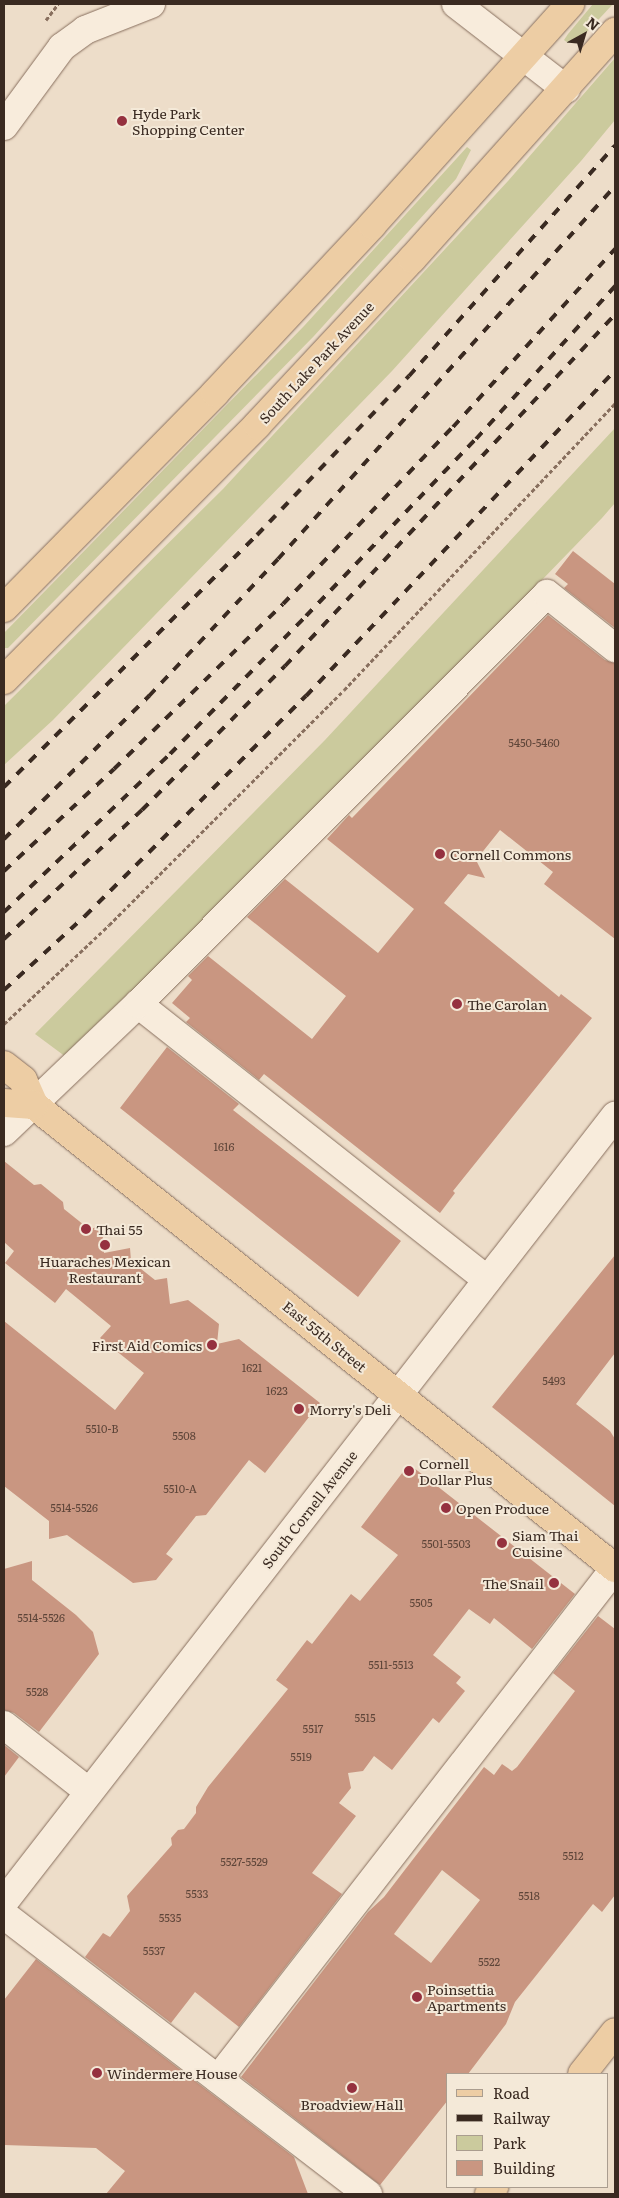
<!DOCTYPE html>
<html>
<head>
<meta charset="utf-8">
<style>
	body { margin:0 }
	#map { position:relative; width:619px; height:2198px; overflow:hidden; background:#edddc9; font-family:Literata,serif }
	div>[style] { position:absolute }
	.green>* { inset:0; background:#cbca9d }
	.building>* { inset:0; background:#c99681 }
	.path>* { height:3px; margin-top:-1.5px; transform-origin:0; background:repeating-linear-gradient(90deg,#886f5e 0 4px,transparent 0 6.5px) }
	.roads { filter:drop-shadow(0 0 1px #886f5e) drop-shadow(0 0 1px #886f5e) }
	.minor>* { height:28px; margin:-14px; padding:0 14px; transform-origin:14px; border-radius:14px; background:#f8ecdc }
	.major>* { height:28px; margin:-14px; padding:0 14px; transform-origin:14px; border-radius:14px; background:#edcda4 }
	.rail>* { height:4px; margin-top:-2px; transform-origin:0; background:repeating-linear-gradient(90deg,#3a2a21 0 9px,transparent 0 18px) }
	.dots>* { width:14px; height:14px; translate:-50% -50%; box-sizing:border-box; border:2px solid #f4e9d8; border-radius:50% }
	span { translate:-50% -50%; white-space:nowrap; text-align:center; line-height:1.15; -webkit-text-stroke:4px #f4e9d8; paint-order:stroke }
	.number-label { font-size:11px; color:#5e4539 }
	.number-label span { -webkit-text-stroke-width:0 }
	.poi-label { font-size:14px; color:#3a2a21 }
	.left { translate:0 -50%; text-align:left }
	.right { translate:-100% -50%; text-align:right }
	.street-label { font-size:14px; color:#3a2a21 }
	.frame { position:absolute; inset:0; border:5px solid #3a2a21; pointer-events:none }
	.legend { position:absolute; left:446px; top:2073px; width:162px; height:115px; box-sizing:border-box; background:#f4e9d8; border:1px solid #aa9d8f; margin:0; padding:6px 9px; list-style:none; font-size:15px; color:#3a2a21 }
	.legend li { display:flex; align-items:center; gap:10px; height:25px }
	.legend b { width:25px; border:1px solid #aa9d8f }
	.north { position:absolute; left:559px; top:10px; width:50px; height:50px; -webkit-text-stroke:4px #f4e9d8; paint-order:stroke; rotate:39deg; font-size:14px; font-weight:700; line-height:20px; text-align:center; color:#3a2a21 }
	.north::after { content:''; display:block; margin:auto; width:18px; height:22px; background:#3a2a21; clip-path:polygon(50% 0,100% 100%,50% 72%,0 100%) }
</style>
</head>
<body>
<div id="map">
	<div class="green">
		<div style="clip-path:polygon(593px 4px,613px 4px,585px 34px,568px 43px,564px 40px,568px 34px)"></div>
		<div style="clip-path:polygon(615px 58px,615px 120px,581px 161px,392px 371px,53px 720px,4px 765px,4px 706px,223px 489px,508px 181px)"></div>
		<div style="clip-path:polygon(467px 147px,471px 150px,456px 179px,314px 336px,8px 648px,4px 648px,4px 633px,304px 326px)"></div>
		<div style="clip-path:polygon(615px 428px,615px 503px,602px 518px,379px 748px,66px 1057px,35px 1034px,325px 740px)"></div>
	</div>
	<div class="building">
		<div style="clip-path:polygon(573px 551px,615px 584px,615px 628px,564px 588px,568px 584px,555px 574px)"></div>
		<div style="clip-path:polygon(548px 615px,605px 660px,615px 663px,615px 939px,544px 884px,553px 872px,500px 830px,476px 860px,485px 878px,468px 874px,444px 903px,559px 997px,561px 994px,592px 1018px,453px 1191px,455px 1193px,440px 1213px,264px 1074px,259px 1080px,186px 1022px,190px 1018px,172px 1003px,192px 980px,188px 976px,208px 956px,312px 1039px,346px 996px,247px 917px,285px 879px,378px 953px,414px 909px,327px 839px,349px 815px,352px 818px)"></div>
		<div style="clip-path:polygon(167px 1047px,239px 1104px,233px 1110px,401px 1241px,358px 1297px,120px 1108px)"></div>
		<div style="clip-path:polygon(4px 1161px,34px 1185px,41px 1184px,63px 1202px,64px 1209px,89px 1229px,102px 1226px,104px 1253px,130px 1248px,131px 1261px,155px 1280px,167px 1278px,170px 1304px,188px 1300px,219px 1324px,217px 1344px,239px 1339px,320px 1403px,265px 1473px,249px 1460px,206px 1515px,196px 1516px,166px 1554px,173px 1559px,156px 1580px,133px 1583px,67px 1535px,49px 1539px,49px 1521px,4px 1486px,4px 1321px,115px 1410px,144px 1373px,100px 1338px,111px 1326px,66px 1289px,55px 1303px,5px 1263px,14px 1251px,4px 1242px)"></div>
		<div style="clip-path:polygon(615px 1255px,615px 1353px,576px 1404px,610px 1431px,615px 1439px,615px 1506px,492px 1407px)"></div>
		<div style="clip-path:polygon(409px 1464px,575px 1594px,532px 1649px,494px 1618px,490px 1624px,469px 1609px,433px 1655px,461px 1677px,456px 1683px,465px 1691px,439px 1723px,433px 1718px,392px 1770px,374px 1756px,363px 1771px,348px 1773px,351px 1788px,339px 1803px,356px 1816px,312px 1873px,342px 1894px,239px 2027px,195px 1992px,171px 2023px,85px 1957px,103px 1933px,110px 1937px,130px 1911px,127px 1896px,172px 1845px,171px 1838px,178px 1830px,184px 1829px,196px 1813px,196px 1807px,208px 1787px,288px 1689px,276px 1680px,307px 1640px,312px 1644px,351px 1594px,360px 1601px,398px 1555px,361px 1527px)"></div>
		<div style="clip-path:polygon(32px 1561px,32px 1580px,76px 1615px,93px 1632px,99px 1654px,39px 1732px,14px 1713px,4px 1710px,4px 1569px)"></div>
		<div style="clip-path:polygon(evenodd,598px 1616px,615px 1629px,615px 1895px,602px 1912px,593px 1904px,515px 2002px,506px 2024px,468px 2074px,448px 2074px,448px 2100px,380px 2185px,241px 2077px,368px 1912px,384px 1897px,484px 1767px,494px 1775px,502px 1764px,512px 1771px,517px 1767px,575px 1691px,553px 1673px,598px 1616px,442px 1870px,480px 1900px,431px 1963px,394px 1934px,442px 1870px)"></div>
		<div style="clip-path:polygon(4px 1745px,19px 1757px,4px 1777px)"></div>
		<div style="clip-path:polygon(36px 1959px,294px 2157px,308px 2194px,106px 2194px,125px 2171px,96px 2148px,4px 2145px,4px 2000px)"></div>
	</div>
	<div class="path">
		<div style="left:46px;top:20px;width:20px;rotate:-53deg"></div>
		<div style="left:4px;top:1024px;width:144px;rotate:-43.3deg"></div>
		<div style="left:109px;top:925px;width:332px;rotate:-45deg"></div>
		<div style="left:344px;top:690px;width:395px;rotate:-46.6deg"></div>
	</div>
	<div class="roads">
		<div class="minor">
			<div style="left:456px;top:4px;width:139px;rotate:37.7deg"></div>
			<div style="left:4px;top:126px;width:98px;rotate:-53.7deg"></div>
			<div style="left:62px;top:47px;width:29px;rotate:-36deg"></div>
			<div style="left:85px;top:30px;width:71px;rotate:-21.5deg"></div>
			<div style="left:138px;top:1004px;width:445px;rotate:38.3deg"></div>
			<div style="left:4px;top:1132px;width:185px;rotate:-43.7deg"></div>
			<div style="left:138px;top:1004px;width:579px;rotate:-45.07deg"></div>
			<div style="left:547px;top:594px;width:87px;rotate:38.5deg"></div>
			<div style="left:4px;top:1725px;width:108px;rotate:38.2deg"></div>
			<div style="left:4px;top:1902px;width:996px;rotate:-52.14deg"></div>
			<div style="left:4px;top:1915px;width:459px;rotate:37.5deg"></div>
			<div style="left:218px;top:2079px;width:647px;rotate:-52.16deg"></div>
		</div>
		<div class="major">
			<div style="left:4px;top:608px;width:301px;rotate:-45.5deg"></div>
			<div style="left:215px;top:393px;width:230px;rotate:-46.9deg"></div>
			<div style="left:372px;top:225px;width:297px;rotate:-48.1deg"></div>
			<div style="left:4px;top:680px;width:359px;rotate:-45.2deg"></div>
			<div style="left:257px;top:425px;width:227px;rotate:-47deg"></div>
			<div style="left:412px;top:259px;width:305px;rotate:-48.2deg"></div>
			<div style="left:4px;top:1065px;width:24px;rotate:38deg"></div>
			<div style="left:23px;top:1080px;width:27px;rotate:66deg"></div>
			<div style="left:34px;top:1105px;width:743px;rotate:38.55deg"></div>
			<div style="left:4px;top:1103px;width:30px;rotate:4deg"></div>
			<div style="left:582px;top:2074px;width:53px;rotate:-51.8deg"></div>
			<div style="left:489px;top:2194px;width:9px;rotate:-54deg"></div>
		</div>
	</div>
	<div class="rail">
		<div style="left:4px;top:787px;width:357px;rotate:-44.9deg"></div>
		<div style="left:257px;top:535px;width:220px;rotate:-46.3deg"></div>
		<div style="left:409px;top:376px;width:309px;rotate:-48.2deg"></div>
		<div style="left:4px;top:839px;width:204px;rotate:-44.6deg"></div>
		<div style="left:149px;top:696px;width:188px;rotate:-46.7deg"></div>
		<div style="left:278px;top:559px;width:503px;rotate:-47.9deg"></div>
		<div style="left:4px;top:871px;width:150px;rotate:-42.8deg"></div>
		<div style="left:114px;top:769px;width:236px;rotate:-44.3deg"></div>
		<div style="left:283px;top:604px;width:245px;rotate:-46.2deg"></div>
		<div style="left:453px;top:427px;width:241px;rotate:-47.7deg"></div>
		<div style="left:4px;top:912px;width:229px;rotate:-43.6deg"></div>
		<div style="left:170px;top:754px;width:194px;rotate:-45.4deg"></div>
		<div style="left:306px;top:616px;width:245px;rotate:-46.2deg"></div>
		<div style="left:476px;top:439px;width:207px;rotate:-47.7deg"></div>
		<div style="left:4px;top:939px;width:189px;rotate:-43.1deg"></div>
		<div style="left:142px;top:810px;width:203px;rotate:-45.2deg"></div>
		<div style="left:285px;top:666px;width:482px;rotate:-46.8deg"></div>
		<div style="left:4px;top:990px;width:110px;rotate:-42.4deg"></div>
		<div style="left:85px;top:916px;width:312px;rotate:-44.9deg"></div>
		<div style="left:306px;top:696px;width:449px;rotate:-46.5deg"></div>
	</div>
	<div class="dots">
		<div style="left:122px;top:121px;background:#95313f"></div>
		<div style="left:440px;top:854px;background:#95313f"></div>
		<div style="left:457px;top:1004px;background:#95313f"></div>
		<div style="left:86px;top:1229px;background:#95313f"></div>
		<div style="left:105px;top:1245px;background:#95313f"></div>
		<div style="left:212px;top:1345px;background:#95313f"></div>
		<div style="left:299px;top:1409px;background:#95313f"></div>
		<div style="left:409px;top:1471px;background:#95313f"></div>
		<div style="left:446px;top:1508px;background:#95313f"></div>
		<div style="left:502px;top:1543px;background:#95313f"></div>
		<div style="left:554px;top:1583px;background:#95313f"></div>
		<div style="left:417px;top:1997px;background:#95313f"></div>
		<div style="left:97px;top:2073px;background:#95313f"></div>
		<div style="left:352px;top:2088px;background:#95313f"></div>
	</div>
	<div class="number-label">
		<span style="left:534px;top:742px">5450-5460</span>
		<span style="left:224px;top:1146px">1616</span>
		<span style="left:252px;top:1367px">1621</span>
		<span style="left:554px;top:1380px">5493</span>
		<span style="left:277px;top:1390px">1623</span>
		<span style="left:102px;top:1428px">5510-B</span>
		<span style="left:184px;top:1435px">5508</span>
		<span style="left:180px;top:1488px">5510-A</span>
		<span style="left:74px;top:1507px">5514-5526</span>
		<span style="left:446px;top:1543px">5501-5503</span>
		<span style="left:421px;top:1602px">5505</span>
		<span style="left:41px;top:1617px">5514-5526</span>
		<span style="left:391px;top:1664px">5511-5513</span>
		<span style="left:37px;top:1691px">5528</span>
		<span style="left:365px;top:1717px">5515</span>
		<span style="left:313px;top:1728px">5517</span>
		<span style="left:301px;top:1756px">5519</span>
		<span style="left:573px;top:1855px">5512</span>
		<span style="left:244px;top:1861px">5527-5529</span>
		<span style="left:197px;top:1893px">5533</span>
		<span style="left:529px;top:1895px">5518</span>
		<span style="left:170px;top:1917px">5535</span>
		<span style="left:154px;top:1950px">5537</span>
		<span style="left:489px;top:1961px">5522</span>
	</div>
	<div class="poi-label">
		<span class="left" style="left:132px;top:121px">Hyde Park<br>Shopping Center</span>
		<span class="left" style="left:450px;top:854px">Cornell Commons</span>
		<span class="left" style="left:467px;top:1004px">The Carolan</span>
		<span class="left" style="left:96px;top:1229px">Thai 55</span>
		<span style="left:105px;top:1269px">Huaraches Mexican<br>Restaurant</span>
		<span class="right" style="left:202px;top:1345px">First Aid Comics</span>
		<span class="left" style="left:309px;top:1409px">Morry's Deli</span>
		<span class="left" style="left:419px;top:1471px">Cornell<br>Dollar Plus</span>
		<span class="left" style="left:456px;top:1508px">Open Produce</span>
		<span class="left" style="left:512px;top:1543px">Siam Thai<br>Cuisine</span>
		<span class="right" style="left:544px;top:1583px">The Snail</span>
		<span class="left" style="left:427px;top:1997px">Poinsettia<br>Apartments</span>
		<span class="left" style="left:107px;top:2073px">Windermere House</span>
		<span style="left:352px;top:2104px">Broadview Hall</span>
	</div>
	<div class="street-label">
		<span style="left:316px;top:362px;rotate:-47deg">South Lake Park Avenue</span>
		<span style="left:325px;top:1336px;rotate:39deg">East 55th Street</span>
		<span style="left:309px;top:1509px;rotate:-52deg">South Cornell Avenue</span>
	</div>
	<div class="frame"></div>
	<ul class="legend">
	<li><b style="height:6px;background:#edcda4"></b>Road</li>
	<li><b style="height:6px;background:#3a2a21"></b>Railway</li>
	<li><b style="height:14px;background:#cbca9d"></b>Park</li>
	<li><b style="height:14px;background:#c99681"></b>Building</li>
	</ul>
	<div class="north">N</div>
</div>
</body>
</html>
